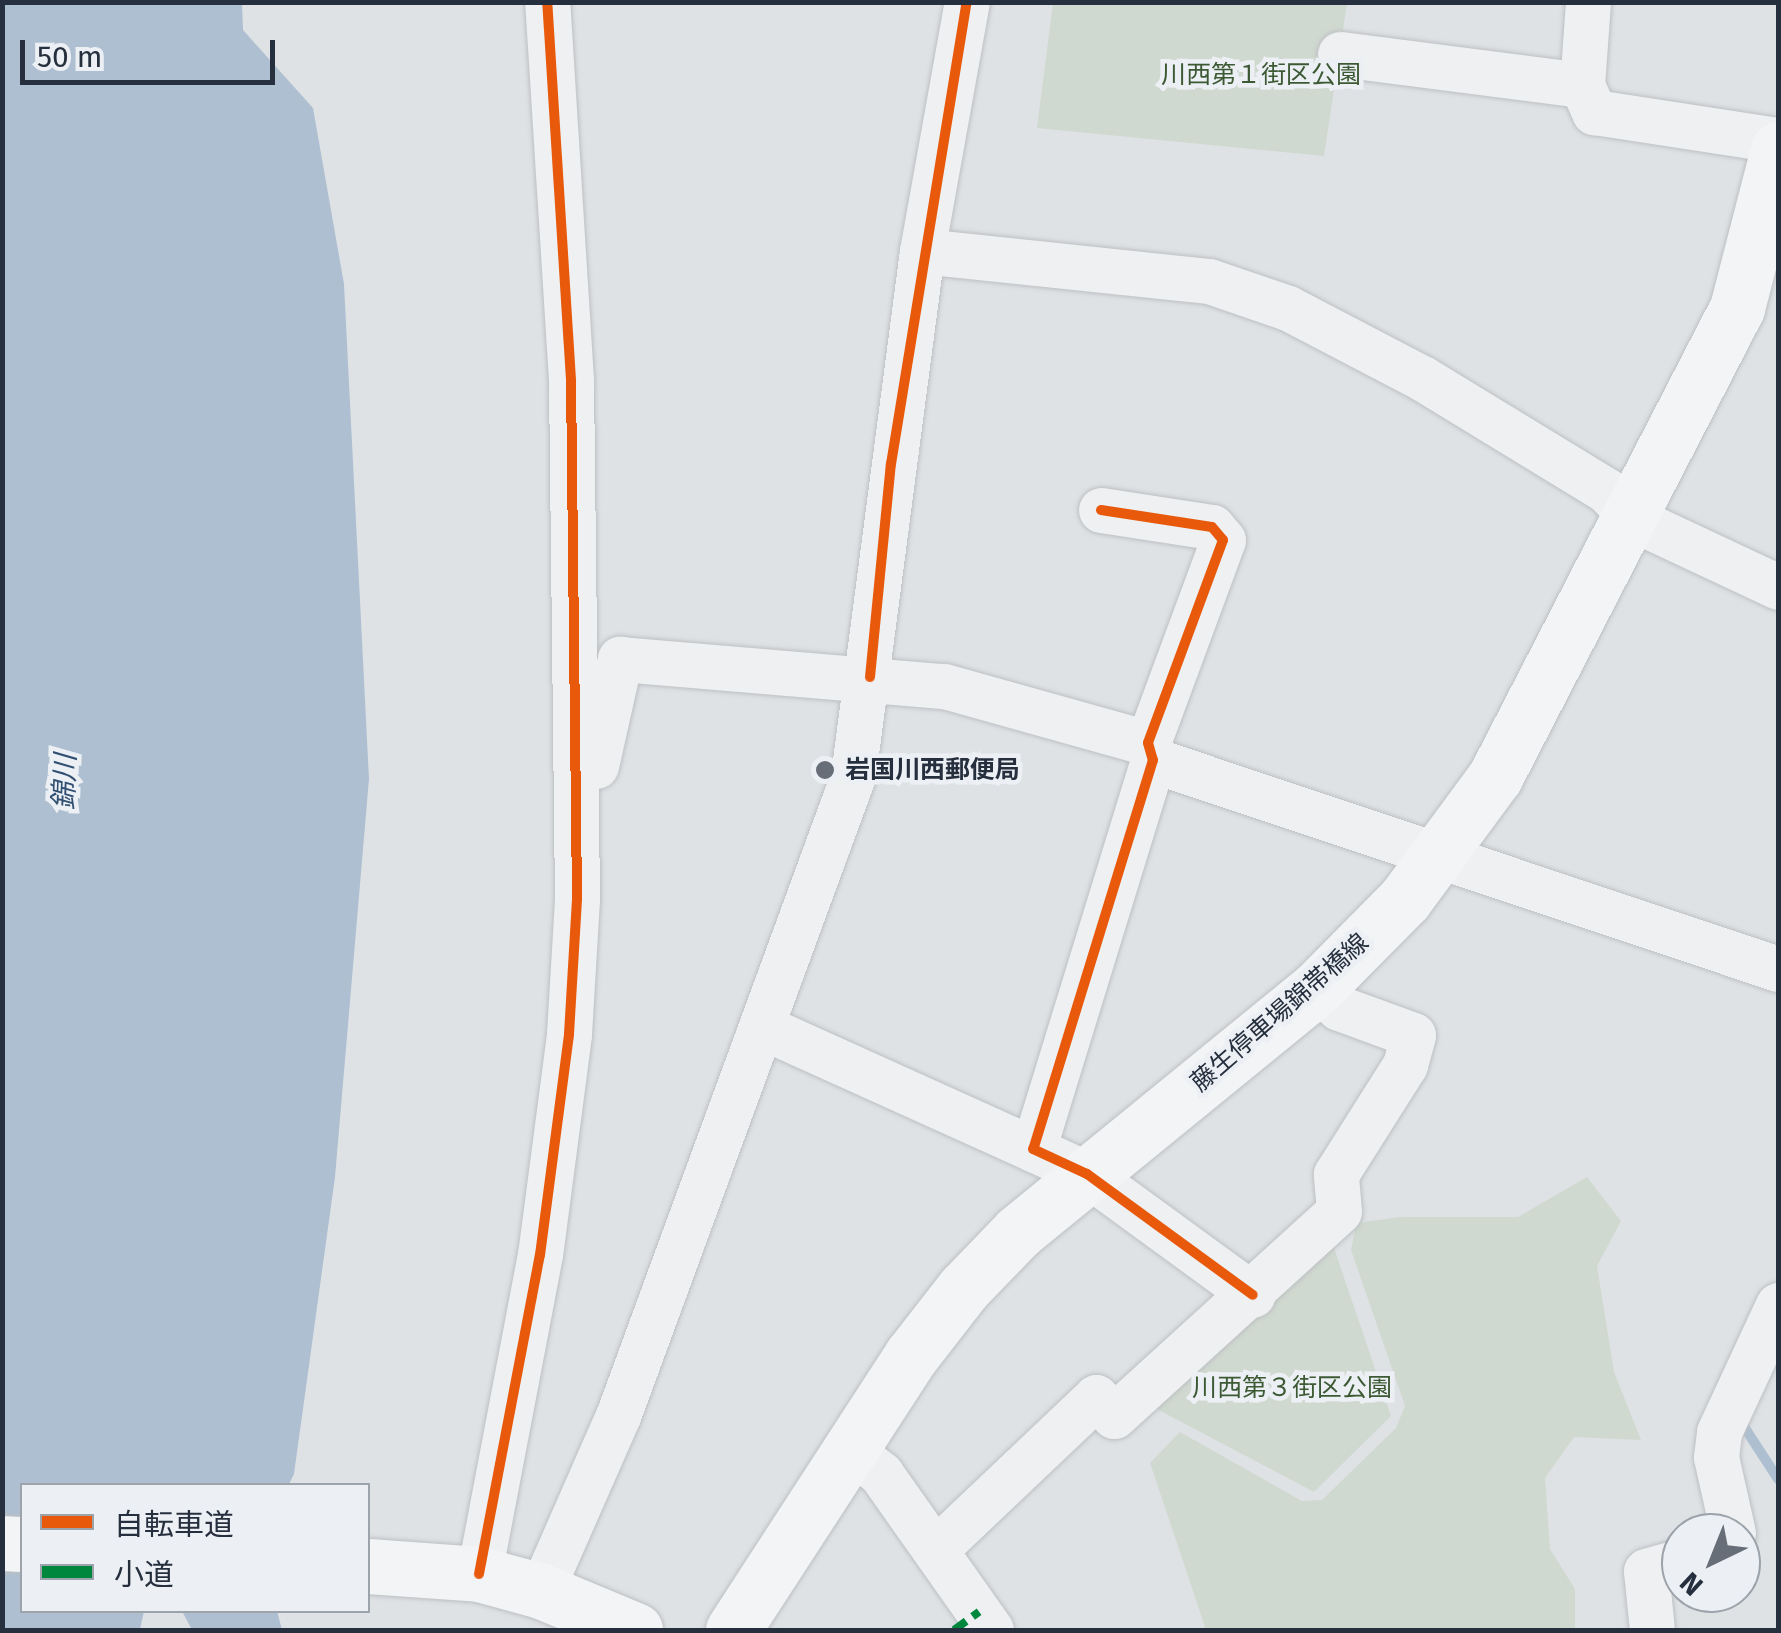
<!DOCTYPE html>
<html>
<head>
<meta charset="utf-8">
<style>
	body { margin:0 }
	#map { position:relative; width:1781px; height:1633px; overflow:hidden; background:#dfe2e5; font-family:"Fira Sans","Noto Sans JP",sans-serif }
	div>[style] { position:absolute }
	.green>* { inset:0; background:#d0d9d0 }
	.water>* { inset:0; background:#adbfd1 }
	.stream>* { height:10px; margin:-5px; padding:0 5px; transform-origin:5px; border-radius:5px; background:#adbfd1 }
	.roads { filter:drop-shadow(0 0 2px #bdc0c3) drop-shadow(0 0 2px #bdc0c3) }
	.minor>* { height:45px; margin:-22.5px; padding:0 22.5px; transform-origin:22.5px; border-radius:22.5px; background:#eef0f1 }
	.major>* { height:55px; margin:-27.5px; padding:0 27.5px; transform-origin:27.5px; border-radius:27.5px; background:#f3f4f5 }
	.quiet>* { height:8px; margin-top:-4px; transform-origin:0; background:repeating-linear-gradient(90deg,#00873e 0 15px,transparent 0 23px) }
	.cycleway>* { height:10px; margin:-5px; padding:0 5px; transform-origin:5px; border-radius:5px; background:#e8590c }
	.dots>* { width:28px; height:28px; translate:-50% -50%; box-sizing:border-box; border:5px solid #ecf0f5; border-radius:50% }
	span { translate:-50% -50%; white-space:nowrap; text-align:center; line-height:1.15; -webkit-text-stroke:9px #ecf0f5; paint-order:stroke }
	.park-label { font-size:25px; color:#3c5934 }
	.poi-label { font-size:25px; color:#262f3d; font-weight:700 }
	.left { translate:0 -50%; text-align:left }
	.street-label { font-size:25px; color:#262f3d }
	.water-label { font-size:28px; color:#314f71; font-style:italic }
	.frame { position:absolute; inset:0; border:5px solid #262f3d; pointer-events:none }
	.legend { position:absolute; left:20px; top:1483px; width:350px; height:130px; box-sizing:border-box; background:#ecf0f5; border:2px solid #9da3ab; margin:0; padding:12px 18px; list-style:none; font-size:30px; color:#262f3d }
	.legend li { display:flex; align-items:center; gap:20px; height:50px }
	.legend b { width:50px; border:2px solid #9da3ab }
	.north { position:absolute; left:1661px; top:1513px; width:100px; height:100px; box-sizing:border-box; background:#ecf0f5; border:2px solid #9da3ab; border-radius:50%; rotate:223deg; font-size:28px; font-weight:700; line-height:40px; text-align:center; color:#262f3d }
	.north::after { content:''; display:block; margin:auto; width:35px; height:45px; background:#676e78; clip-path:polygon(50% 0,100% 100%,50% 72%,0 100%) }
	.scale { position:absolute; left:20px; top:40px; width:255px; height:45px; box-sizing:border-box; border:5px solid #262f3d; border-top:0; padding-left:12px; font-size:30px; line-height:35px; white-space:nowrap; color:#262f3d; -webkit-text-stroke:8px #ecf0f5; paint-order:stroke }
</style>
</head>
<body>
<div id="map">
	<div class="green">
		<div style="clip-path:polygon(1053px 3px,1347px 3px,1324px 156px,1037px 128px)"></div>
		<div style="clip-path:polygon(1587px 1177px,1621px 1221px,1597px 1266px,1614px 1372px,1641px 1440px,1574px 1437px,1545px 1478px,1550px 1549px,1575px 1589px,1575px 1630px,1206px 1630px,1150px 1463px,1180px 1432px,1302px 1501px,1322px 1500px,1396px 1428px,1405px 1406px,1351px 1250px,1356px 1223px,1401px 1217px,1518px 1217px)"></div>
		<div style="clip-path:polygon(1329px 1233px,1391px 1416px,1314px 1492px,1151px 1406px)"></div>
	</div>
	<div class="water">
		<div style="clip-path:polygon(3px 3px,242px 3px,243px 30px,313px 108px,344px 284px,369px 779px,335px 1177px,294px 1474px,288px 1486px,22px 1486px,22px 1610px,144px 1611px,140px 1630px,3px 1630px)"></div>
		<div style="clip-path:polygon(182px 1611px,277px 1611px,282px 1630px,192px 1630px)"></div>
	</div>
	<div class="stream">
		<div style="left:1741px;top:1422px;width:68px;rotate:57deg"></div>
	</div>
	<div class="roads">
		<div class="minor">
			<div style="left:1588px;top:2px;width:83px;rotate:94.1deg"></div>
			<div style="left:1582px;top:85px;width:30px;rotate:66deg"></div>
			<div style="left:1594px;top:112px;width:186px;rotate:8.7deg"></div>
			<div style="left:1340px;top:54px;width:244px;rotate:7.3deg"></div>
			<div style="left:922px;top:251px;width:289px;rotate:6deg"></div>
			<div style="left:1209px;top:281px;width:83px;rotate:18.9deg"></div>
			<div style="left:1288px;top:308px;width:151px;rotate:27.6deg"></div>
			<div style="left:1422px;top:378px;width:217px;rotate:31.4deg"></div>
			<div style="left:1607px;top:491px;width:38px;rotate:47deg"></div>
			<div style="left:1633px;top:519px;width:160px;rotate:25.1deg"></div>
			<div style="left:1101px;top:510px;width:112px;rotate:8.7deg"></div>
			<div style="left:1212px;top:527px;width:17px;rotate:50deg"></div>
			<div style="left:1223px;top:540px;width:216px;rotate:110.3deg"></div>
			<div style="left:1148px;top:743px;width:18px;rotate:74deg"></div>
			<div style="left:1153px;top:760px;width:407px;rotate:107.1deg"></div>
			<div style="left:1033px;top:1149px;width:60px;rotate:24.8deg"></div>
			<div style="left:1087px;top:1174px;width:205px;rotate:36.1deg"></div>
			<div style="left:1153px;top:760px;width:659px;rotate:18.49deg"></div>
			<div style="left:596px;top:766px;width:110px;rotate:-77.4deg"></div>
			<div style="left:620px;top:659px;width:325px;rotate:4.8deg"></div>
			<div style="left:944px;top:686px;width:212px;rotate:15.6deg"></div>
			<div style="left:765px;top:1028px;width:294px;rotate:24.3deg"></div>
			<div style="left:851px;top:1451px;width:38px;rotate:37deg"></div>
			<div style="left:881px;top:1474px;width:191px;rotate:54.8deg"></div>
			<div style="left:1733px;top:1533px;width:78px;rotate:-102.6deg"></div>
			<div style="left:1716px;top:1457px;width:25px;rotate:-83deg"></div>
			<div style="left:1719px;top:1432px;width:140px;rotate:-65.1deg"></div>
			<div style="left:937px;top:1548px;width:219px;rotate:-43.5deg"></div>
			<div style="left:1096px;top:1397px;width:26px;rotate:47deg"></div>
			<div style="left:1114px;top:1416px;width:304px;rotate:-42.3deg"></div>
			<div style="left:1339px;top:1211px;width:37px;rotate:-95deg"></div>
			<div style="left:1336px;top:1174px;width:129px;rotate:-57.7deg"></div>
			<div style="left:1405px;top:1065px;width:31px;rotate:-75deg"></div>
			<div style="left:1413px;top:1035px;width:79px;rotate:-160deg"></div>
			<div style="left:1339px;top:1008px;width:30px;rotate:-138deg"></div>
			<div style="left:479px;top:1574px;width:325px;rotate:-79.2deg"></div>
			<div style="left:540px;top:1255px;width:223px;rotate:-82.5deg"></div>
			<div style="left:569px;top:1034px;width:135px;rotate:-86.6deg"></div>
			<div style="left:577px;top:899px;width:519px;rotate:-90.66deg"></div>
			<div style="left:571px;top:380px;width:379px;rotate:-93.6deg"></div>
			<div style="left:541px;top:1591px;width:191px;rotate:-66.3deg"></div>
			<div style="left:618px;top:1416px;width:682px;rotate:-69.84deg"></div>
			<div style="left:853px;top:776px;width:530px;rotate:-82.51deg"></div>
			<div style="left:922px;top:251px;width:253px;rotate:-79.8deg"></div>
			<div style="left:1652px;top:1630px;width:59px;rotate:-95.8deg"></div>
			<div style="left:1646px;top:1571px;width:36px;rotate:-16deg"></div>
		</div>
		<div class="major">
			<div style="left:2px;top:1543px;width:20px;rotate:3deg"></div>
			<div style="left:368px;top:1566px;width:111px;rotate:4.1deg"></div>
			<div style="left:479px;top:1574px;width:64px;rotate:15.3deg"></div>
			<div style="left:541px;top:1591px;width:102px;rotate:22.5deg"></div>
			<div style="left:733px;top:1630px;width:327px;rotate:-57deg"></div>
			<div style="left:911px;top:1356px;width:86px;rotate:-52.1deg"></div>
			<div style="left:964px;top:1288px;width:78px;rotate:-46deg"></div>
			<div style="left:1018px;top:1232px;width:386px;rotate:-39.2deg"></div>
			<div style="left:1317px;top:988px;width:125px;rotate:-45.3deg"></div>
			<div style="left:1405px;top:899px;width:152px;rotate:-53.6deg"></div>
			<div style="left:1495px;top:777px;width:528px;rotate:-62.71deg"></div>
			<div style="left:1737px;top:308px;width:164px;rotate:-75.5deg"></div>
		</div>
	</div>
	<div class="quiet">
		<div style="left:954px;top:1630px;width:31px;rotate:-36deg"></div>
	</div>
	<div class="cycleway">
		<div style="left:1101px;top:510px;width:112px;rotate:8.7deg"></div>
		<div style="left:1212px;top:527px;width:17px;rotate:50deg"></div>
		<div style="left:1223px;top:540px;width:216px;rotate:110.3deg"></div>
		<div style="left:1148px;top:743px;width:18px;rotate:74deg"></div>
		<div style="left:1153px;top:760px;width:407px;rotate:107.1deg"></div>
		<div style="left:1033px;top:1149px;width:60px;rotate:24.8deg"></div>
		<div style="left:1087px;top:1174px;width:205px;rotate:36.1deg"></div>
		<div style="left:870px;top:677px;width:214px;rotate:-84.4deg"></div>
		<div style="left:891px;top:464px;width:468px;rotate:-80.7deg"></div>
		<div style="left:479px;top:1574px;width:325px;rotate:-79.2deg"></div>
		<div style="left:540px;top:1255px;width:223px;rotate:-82.5deg"></div>
		<div style="left:569px;top:1034px;width:135px;rotate:-86.6deg"></div>
		<div style="left:577px;top:899px;width:519px;rotate:-90.66deg"></div>
		<div style="left:571px;top:380px;width:379px;rotate:-93.6deg"></div>
	</div>
	<div class="dots">
		<div style="left:825px;top:770px;background:#676e78"></div>
	</div>
	<div class="park-label">
		<span style="left:1261px;top:75px">川西第１街区公園</span>
		<span style="left:1292px;top:1388px">川西第３街区公園</span>
	</div>
	<div class="poi-label">
		<span class="left" style="left:845px;top:770px">岩国川西郵便局</span>
	</div>
	<div class="street-label">
		<span style="left:1280px;top:1013px;rotate:-41deg">藤生停車場錦帯橋線</span>
	</div>
	<div class="water-label">
		<span style="left:65px;top:782px;rotate:-88deg">錦川</span>
	</div>
	<div class="frame"></div>
	<ul class="legend">
	<li><b style="height:12px;background:#e8590c"></b>自転車道</li>
	<li><b style="height:12px;background:#00873e"></b>小道</li>
	</ul>
	<div class="north">N</div>
	<div class="scale">50 m</div>
</div>
</body>
</html>
